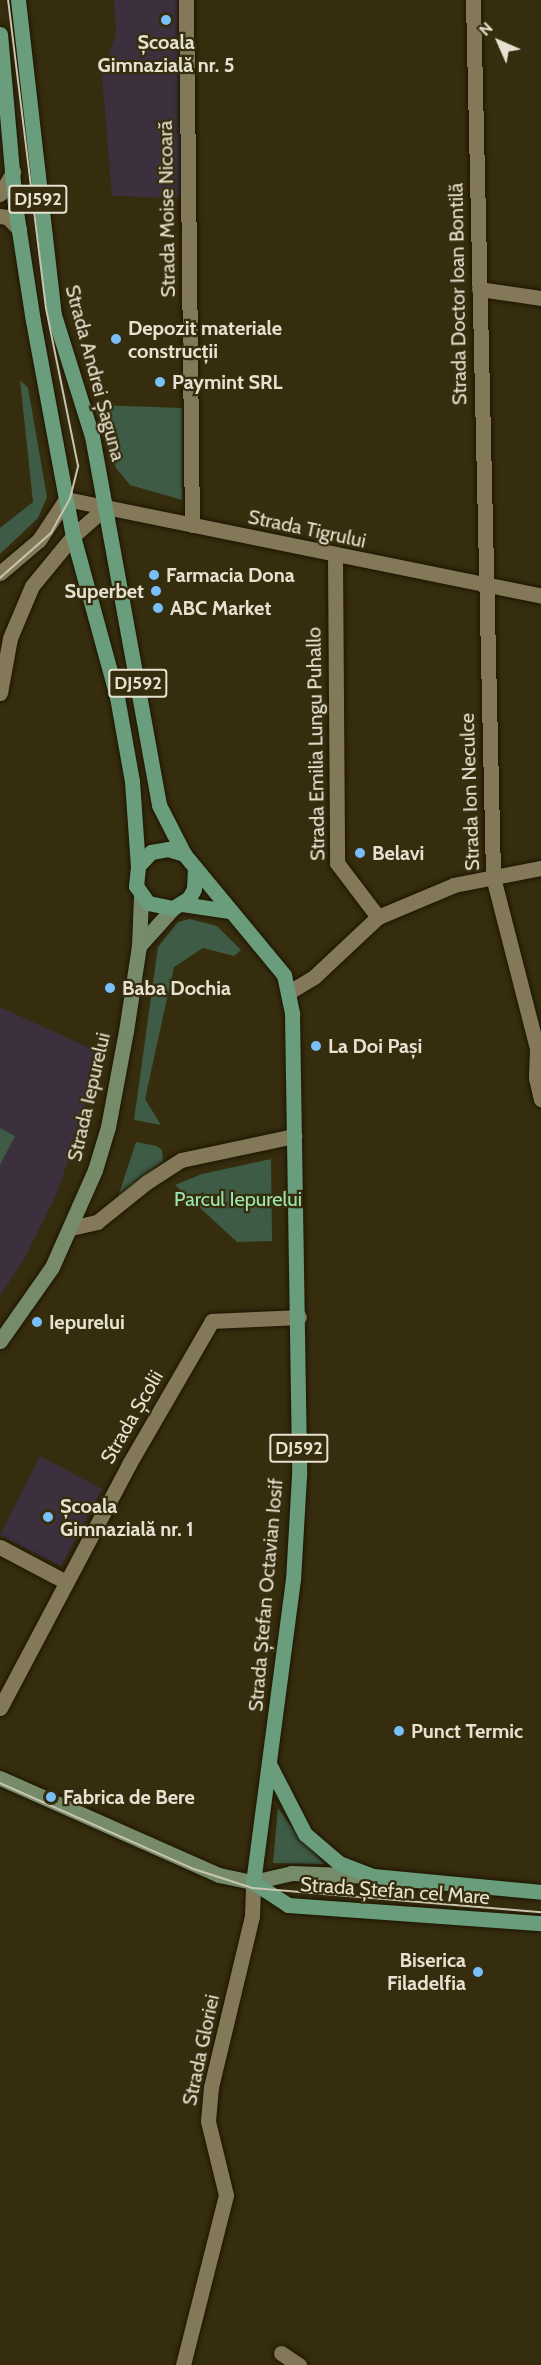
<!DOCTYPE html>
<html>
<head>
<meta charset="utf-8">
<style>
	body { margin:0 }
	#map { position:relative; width:541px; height:2365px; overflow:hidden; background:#362d0e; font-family:Cabin,sans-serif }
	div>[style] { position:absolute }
	.education>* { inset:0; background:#3c303e }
	.green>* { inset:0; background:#3e5b45 }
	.roads { filter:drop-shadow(0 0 2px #1d1500) drop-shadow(0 0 2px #1d1500) }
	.street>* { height:15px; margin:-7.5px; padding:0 7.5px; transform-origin:7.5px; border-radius:7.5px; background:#837959 }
	.secondary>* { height:15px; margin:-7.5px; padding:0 7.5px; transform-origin:7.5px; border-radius:7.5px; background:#768b6a }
	.primary>* { height:15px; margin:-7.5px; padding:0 7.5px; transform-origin:7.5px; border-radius:7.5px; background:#699d7b }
	.tram>* { height:1.5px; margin:-0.75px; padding:0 0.75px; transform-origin:0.75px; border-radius:0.75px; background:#c9c4b0 }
	.dots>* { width:16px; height:16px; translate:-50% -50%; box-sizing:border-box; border:3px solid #362d0e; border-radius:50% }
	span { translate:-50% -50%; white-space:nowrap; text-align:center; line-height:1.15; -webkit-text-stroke:4.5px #362d0e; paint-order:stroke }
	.shield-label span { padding:2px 4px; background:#362d0e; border:2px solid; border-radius:4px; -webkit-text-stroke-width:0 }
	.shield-label { font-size:18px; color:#e6e1d0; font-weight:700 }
	.poi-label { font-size:20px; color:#e6e1d0; font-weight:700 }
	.left { translate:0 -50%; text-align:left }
	.right { translate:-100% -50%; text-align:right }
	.street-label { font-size:20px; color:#e6e1d0 }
	.park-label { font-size:20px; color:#9ce9b0 }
	.north { position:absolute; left:469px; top:12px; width:60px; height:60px; -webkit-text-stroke:4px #362d0e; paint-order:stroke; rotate:315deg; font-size:16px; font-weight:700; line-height:24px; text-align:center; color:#e6e1d0 }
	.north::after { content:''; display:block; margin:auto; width:21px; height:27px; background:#e6e1d0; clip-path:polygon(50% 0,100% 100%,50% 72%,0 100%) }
</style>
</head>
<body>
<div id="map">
	<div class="education">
		<div style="clip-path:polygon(114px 0,179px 0,184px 198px,112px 196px,102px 75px,116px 34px)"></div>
		<div style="clip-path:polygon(0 1007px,98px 1052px,81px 1123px,57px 1193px,24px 1259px,0 1296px)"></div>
		<div style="clip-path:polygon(40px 1456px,102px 1489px,61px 1566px,0 1535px)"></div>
	</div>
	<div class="green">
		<div style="clip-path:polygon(20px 380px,28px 388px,47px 497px,38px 518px,0 554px,0 528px,33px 502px)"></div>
		<div style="clip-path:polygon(94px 405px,182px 408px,182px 500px,130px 485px,116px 468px)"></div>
		<div style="clip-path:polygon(190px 919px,217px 926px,241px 950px,234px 956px,203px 948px,174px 967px,145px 1099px,161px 1125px,134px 1120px,158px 947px,178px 922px)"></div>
		<div style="clip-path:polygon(0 1128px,15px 1136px,0 1165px)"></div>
		<div style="clip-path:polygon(136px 1142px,157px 1146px,162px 1150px,163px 1161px,118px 1197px)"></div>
		<div style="clip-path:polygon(271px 1159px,272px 1241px,237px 1242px,175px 1185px,202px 1174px)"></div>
		<div style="clip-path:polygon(278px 1808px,291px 1826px,324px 1864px,273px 1863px)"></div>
	</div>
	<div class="roads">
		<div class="street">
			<div style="left:186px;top:0;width:525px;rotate:89.35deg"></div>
			<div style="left:473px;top:0;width:877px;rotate:88.69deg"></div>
			<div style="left:493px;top:877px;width:177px;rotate:75.6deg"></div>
			<div style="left:537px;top:1048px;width:30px;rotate:92deg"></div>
			<div style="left:536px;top:1078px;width:22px;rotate:77deg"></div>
			<div style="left:0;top:194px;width:26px;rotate:-59deg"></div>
			<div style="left:0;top:216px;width:7px;rotate:8deg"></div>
			<div style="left:7px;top:217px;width:17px;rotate:45deg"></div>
			<div style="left:479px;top:289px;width:63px;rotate:8.3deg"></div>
			<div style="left:335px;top:557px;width:306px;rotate:89.6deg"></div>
			<div style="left:337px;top:863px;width:68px;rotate:52.8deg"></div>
			<div style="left:0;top:573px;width:51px;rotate:-40.2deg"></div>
			<div style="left:39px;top:540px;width:49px;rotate:-56.6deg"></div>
			<div style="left:66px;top:499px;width:485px;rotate:11.5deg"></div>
			<div style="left:0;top:693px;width:56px;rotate:-79.7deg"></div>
			<div style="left:10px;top:638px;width:56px;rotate:-67.1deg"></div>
			<div style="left:32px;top:586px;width:65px;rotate:-50.6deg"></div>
			<div style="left:73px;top:536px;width:45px;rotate:-41.4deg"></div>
			<div style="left:289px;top:992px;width:29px;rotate:-31deg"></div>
			<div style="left:314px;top:977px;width:88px;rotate:-43.2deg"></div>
			<div style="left:378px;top:917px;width:82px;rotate:-22.8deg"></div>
			<div style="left:454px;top:885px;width:89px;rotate:-11.1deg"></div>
			<div style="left:71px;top:1228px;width:27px;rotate:-13deg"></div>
			<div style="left:97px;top:1222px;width:64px;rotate:-38.7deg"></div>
			<div style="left:147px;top:1182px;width:40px;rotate:-32.9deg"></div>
			<div style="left:181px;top:1160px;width:116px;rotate:-12deg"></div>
			<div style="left:0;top:1547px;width:75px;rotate:27.9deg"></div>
			<div style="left:0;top:1708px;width:276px;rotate:-62.1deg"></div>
			<div style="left:129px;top:1464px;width:165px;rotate:-59.9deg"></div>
			<div style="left:212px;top:1321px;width:87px;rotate:-2.6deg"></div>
			<div style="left:281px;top:2353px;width:22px;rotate:34deg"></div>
			<div style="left:183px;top:2365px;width:175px;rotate:-75.8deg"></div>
			<div style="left:226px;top:2195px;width:76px;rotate:-103.7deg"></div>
			<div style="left:208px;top:2121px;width:34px;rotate:-85deg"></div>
			<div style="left:211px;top:2087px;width:176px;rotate:-76.5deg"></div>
			<div style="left:252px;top:1916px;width:34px;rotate:-88deg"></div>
		</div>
		<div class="secondary">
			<div style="left:139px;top:946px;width:51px;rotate:-48.2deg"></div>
			<div style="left:0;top:1341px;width:90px;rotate:-54.9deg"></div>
			<div style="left:52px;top:1267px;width:106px;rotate:-66.1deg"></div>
			<div style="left:95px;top:1170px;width:45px;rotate:-73.2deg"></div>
			<div style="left:108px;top:1127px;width:98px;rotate:-79.4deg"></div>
			<div style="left:126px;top:1031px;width:86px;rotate:-81.3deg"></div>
			<div style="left:139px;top:946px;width:50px;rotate:-87.7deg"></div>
			<div style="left:0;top:1778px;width:240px;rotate:23.9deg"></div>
			<div style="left:219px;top:1875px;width:35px;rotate:12deg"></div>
			<div style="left:253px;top:1882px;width:39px;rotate:-13deg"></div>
			<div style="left:291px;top:1873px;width:82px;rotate:2.1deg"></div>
		</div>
		<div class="primary">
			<div style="left:18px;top:0;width:317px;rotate:83.5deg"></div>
			<div style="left:54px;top:315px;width:127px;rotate:72.6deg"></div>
			<div style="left:92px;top:436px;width:375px;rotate:79.7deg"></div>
			<div style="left:159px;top:805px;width:55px;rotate:63deg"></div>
			<div style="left:0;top:34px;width:172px;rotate:85deg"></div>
			<div style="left:15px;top:205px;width:117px;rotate:81.2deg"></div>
			<div style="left:33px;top:321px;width:219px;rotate:79.5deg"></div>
			<div style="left:73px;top:536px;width:167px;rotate:74.7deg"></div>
			<div style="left:117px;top:697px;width:85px;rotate:79.9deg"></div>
			<div style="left:132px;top:781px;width:85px;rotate:86deg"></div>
			<div style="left:195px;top:869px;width:20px;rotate:93deg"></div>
			<div style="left:194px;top:889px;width:10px;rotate:119deg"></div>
			<div style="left:189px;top:898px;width:19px;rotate:148deg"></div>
			<div style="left:173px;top:908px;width:25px;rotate:-169deg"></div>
			<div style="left:148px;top:903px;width:21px;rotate:-125deg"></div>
			<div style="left:136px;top:886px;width:20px;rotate:-84deg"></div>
			<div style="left:138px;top:866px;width:19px;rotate:-47deg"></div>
			<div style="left:151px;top:852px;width:17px;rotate:-10deg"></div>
			<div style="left:168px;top:849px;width:17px;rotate:17deg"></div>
			<div style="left:184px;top:854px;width:157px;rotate:50.4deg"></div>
			<div style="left:284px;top:975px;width:40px;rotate:78deg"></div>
			<div style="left:292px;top:1014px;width:462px;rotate:89.1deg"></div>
			<div style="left:299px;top:1476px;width:103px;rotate:93.3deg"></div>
			<div style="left:293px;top:1579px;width:306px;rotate:97.5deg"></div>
			<div style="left:253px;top:1882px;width:42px;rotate:33.3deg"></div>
			<div style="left:288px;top:1905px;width:254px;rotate:4.1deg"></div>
			<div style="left:182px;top:904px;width:48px;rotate:8.5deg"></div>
			<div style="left:269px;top:1764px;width:79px;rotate:62.8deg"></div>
			<div style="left:305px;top:1834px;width:45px;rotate:40.5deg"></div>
			<div style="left:339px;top:1863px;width:36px;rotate:21deg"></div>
			<div style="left:373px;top:1876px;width:169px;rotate:5.4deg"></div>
		</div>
	</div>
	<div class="tram">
		<div style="left:0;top:578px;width:68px;rotate:-41.4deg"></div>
		<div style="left:51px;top:533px;width:39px;rotate:-61deg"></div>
		<div style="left:70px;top:499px;width:34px;rotate:-76deg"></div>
		<div style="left:78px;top:466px;width:160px;rotate:-101.5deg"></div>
		<div style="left:46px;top:309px;width:311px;rotate:-97deg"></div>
		<div style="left:0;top:1783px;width:212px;rotate:23.9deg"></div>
		<div style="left:194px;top:1869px;width:62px;rotate:17.9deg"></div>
		<div style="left:253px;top:1888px;width:289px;rotate:4.8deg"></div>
	</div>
	<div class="dots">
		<div style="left:166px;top:20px;background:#79bff8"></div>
		<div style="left:116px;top:339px;background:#79bff8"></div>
		<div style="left:160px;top:382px;background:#79bff8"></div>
		<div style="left:154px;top:575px;background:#79bff8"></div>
		<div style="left:156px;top:591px;background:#79bff8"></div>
		<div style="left:158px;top:608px;background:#79bff8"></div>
		<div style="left:360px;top:853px;background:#79bff8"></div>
		<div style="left:110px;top:988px;background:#79bff8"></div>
		<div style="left:316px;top:1046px;background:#79bff8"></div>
		<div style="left:37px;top:1322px;background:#79bff8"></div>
		<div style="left:48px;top:1517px;background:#79bff8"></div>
		<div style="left:399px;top:1731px;background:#79bff8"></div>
		<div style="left:51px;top:1797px;background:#79bff8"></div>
		<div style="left:478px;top:1972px;background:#79bff8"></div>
	</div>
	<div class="shield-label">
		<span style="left:38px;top:199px">DJ592</span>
		<span style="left:138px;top:683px">DJ592</span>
		<span style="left:299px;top:1448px">DJ592</span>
	</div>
	<div class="poi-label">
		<span style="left:166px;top:54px">Școala<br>Gimnazială nr. 5</span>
		<span class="left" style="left:128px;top:340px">Depozit materiale<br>construcții</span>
		<span class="left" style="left:172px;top:382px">Paymint SRL</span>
		<span class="left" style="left:166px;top:575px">Farmacia Dona</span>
		<span class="right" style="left:144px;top:591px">Superbet</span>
		<span class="left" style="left:170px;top:608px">ABC Market</span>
		<span class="left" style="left:372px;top:853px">Belavi</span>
		<span class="left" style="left:122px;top:988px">Baba Dochia</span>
		<span class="left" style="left:328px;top:1046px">La Doi Pași</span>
		<span class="left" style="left:49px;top:1322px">Iepurelui</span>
		<span class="left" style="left:60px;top:1518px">Școala<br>Gimnazială nr. 1</span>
		<span class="left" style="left:411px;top:1731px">Punct Termic</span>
		<span class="left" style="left:63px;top:1797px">Fabrica de Bere</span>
		<span class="right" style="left:466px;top:1972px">Biserica<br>Filadelfia</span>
	</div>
	<div class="street-label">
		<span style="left:167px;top:209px;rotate:-91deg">Strada Moise Nicoară</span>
		<span style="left:458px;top:294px;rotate:-91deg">Strada Doctor Ioan Bontilă</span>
		<span style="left:95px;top:373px;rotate:75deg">Strada Andrei Șaguna</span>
		<span style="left:307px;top:529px;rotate:12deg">Strada Tigrului</span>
		<span style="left:316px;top:744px;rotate:-91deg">Strada Emilia Lungu Puhallo</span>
		<span style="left:470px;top:792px;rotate:-92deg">Strada Ion Neculce</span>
		<span style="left:89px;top:1097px;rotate:-77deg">Strada Iepurelui</span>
		<span style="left:132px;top:1417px;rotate:-60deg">Strada Școlii</span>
		<span style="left:266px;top:1595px;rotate:-85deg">Strada Ștefan Octavian Iosif</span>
		<span style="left:395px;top:1891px;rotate:4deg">Strada Ștefan cel Mare</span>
		<span style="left:201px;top:2050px;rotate:-78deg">Strada Gloriei</span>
	</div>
	<div class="park-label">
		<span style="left:238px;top:1199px">Parcul Iepurelui</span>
	</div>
	<div class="north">N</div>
</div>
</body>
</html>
